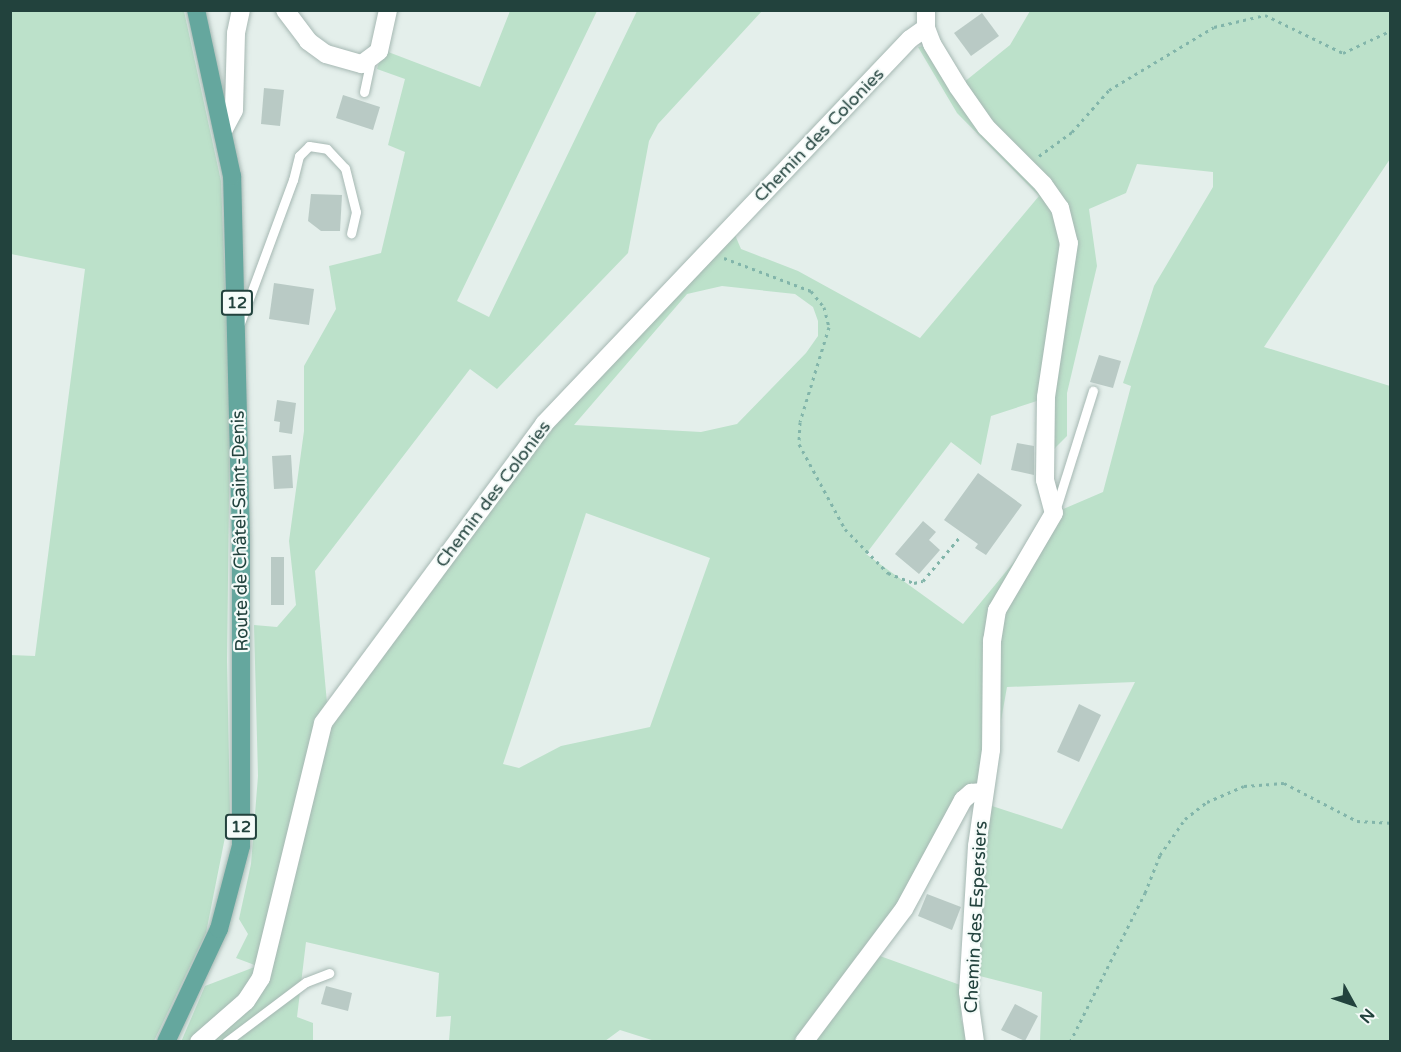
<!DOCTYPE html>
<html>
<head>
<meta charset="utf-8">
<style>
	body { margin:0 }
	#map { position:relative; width:1401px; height:1052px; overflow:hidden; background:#e4efeb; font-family:"Varela Round",sans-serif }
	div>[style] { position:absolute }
	.green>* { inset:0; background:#bce1ca }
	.building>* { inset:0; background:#b9cac5 }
	.path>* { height:3px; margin-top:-1.5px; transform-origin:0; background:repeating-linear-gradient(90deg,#82b5aa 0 3px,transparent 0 7.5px) }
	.roads { filter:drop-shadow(0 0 2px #a6b8b3) drop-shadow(0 0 2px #a6b8b3) }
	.service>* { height:9px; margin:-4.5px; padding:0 4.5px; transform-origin:4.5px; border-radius:4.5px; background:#fff }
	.minor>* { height:18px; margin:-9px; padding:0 9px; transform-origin:9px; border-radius:9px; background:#fff }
	.primary>* { height:18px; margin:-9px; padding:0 9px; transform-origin:9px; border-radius:9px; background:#65a79e }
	span { translate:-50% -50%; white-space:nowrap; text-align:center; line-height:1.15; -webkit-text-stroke:4.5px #f5fbf9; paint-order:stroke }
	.shield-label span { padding:2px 4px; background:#f5fbf9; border:2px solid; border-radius:4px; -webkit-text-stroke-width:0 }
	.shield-label { font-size:16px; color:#22423d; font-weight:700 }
	.street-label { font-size:18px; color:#22423d }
	.frame { position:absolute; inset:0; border:12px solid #22423d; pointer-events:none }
	.north { position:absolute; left:1323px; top:974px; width:60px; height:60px; -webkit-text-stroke:4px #f5fbf9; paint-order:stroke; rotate:130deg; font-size:16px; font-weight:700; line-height:24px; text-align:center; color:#22423d }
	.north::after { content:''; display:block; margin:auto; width:21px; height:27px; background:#22423d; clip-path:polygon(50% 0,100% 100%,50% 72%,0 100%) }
</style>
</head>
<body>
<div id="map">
	<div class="green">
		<div style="clip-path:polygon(11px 11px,184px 11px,221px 181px,230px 417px,227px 661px,230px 812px,206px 933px,154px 1041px,11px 1041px,10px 655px,35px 656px,85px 269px,11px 254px)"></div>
		<div style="clip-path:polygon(evenodd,510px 11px,597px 11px,457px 301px,489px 317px,637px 11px,762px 11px,658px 124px,649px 141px,628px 253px,497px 389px,470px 369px,315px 571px,327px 703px,543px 413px,735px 235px,741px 249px,798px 271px,920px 338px,1039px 196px,957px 113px,918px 47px,932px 44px,958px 87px,1010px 45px,1030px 11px,1390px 11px,1390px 159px,1264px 347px,1390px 386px,1390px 1041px,1040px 1041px,1042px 992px,968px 973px,986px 805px,972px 798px,880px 956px,963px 986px,961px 1019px,969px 1041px,658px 1042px,620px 1030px,605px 1041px,449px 1041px,451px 1016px,436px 1017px,439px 973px,306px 942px,297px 1017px,313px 1023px,313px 1041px,181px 1042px,205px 986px,257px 966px,236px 958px,248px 934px,239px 919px,251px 864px,258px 776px,254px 625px,277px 627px,296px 605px,289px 541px,304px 431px,304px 366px,336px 309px,329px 266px,381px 253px,405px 152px,388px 145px,405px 79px,377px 69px,383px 50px,480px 87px,510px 11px,1137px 164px,1213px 172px,1213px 187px,1154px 286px,1123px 383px,1131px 386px,1103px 492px,1054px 513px,963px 624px,866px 554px,951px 442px,981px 465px,991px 416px,1046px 398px,1048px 455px,1067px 436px,1067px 393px,1097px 266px,1089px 209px,1126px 193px,1137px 164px,510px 11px,722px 286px,795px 294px,813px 307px,818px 321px,818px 336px,806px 353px,737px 424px,701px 432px,574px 425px,687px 294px,722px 286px,510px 11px,586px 513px,710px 558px,650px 727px,561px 746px,519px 768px,503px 764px,586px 513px,510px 11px,1135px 682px,1062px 829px,986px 804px,1007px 687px,1135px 682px)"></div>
	</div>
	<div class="building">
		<div style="clip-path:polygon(982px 13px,999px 36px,971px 56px,954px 33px)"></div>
		<div style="clip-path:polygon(264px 88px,284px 90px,280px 126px,261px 124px)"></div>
		<div style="clip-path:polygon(343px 95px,380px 107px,373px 130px,336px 118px)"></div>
		<div style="clip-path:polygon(311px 194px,342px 195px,340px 231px,321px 231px,308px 221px)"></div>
		<div style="clip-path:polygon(274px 283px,314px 289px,309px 325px,269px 319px)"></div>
		<div style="clip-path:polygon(1099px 355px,1121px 361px,1113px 388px,1090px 382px)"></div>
		<div style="clip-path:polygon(277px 400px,296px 403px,292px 434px,279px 432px,280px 422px,274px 421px)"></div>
		<div style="clip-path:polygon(1017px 443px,1034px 446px,1034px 475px,1011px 470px)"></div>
		<div style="clip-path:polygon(291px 455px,293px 488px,274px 489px,272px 456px)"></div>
		<div style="clip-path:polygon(978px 473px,1022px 505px,986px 555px,975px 548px,978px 544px,944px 520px)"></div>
		<div style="clip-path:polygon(923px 521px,936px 532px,929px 540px,940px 550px,919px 574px,895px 554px)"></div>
		<div style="clip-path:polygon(271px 557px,284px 557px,284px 605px,271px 605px)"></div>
		<div style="clip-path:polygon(1079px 704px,1101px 715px,1079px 762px,1057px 752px)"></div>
		<div style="clip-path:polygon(927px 894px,961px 907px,952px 930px,918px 916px)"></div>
		<div style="clip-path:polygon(326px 986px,352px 993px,348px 1011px,321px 1004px)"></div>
		<div style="clip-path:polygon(1015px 1004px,1038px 1016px,1025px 1041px,1001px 1030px)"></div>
	</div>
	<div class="path">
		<div style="left:1039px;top:156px;width:41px;rotate:-36deg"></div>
		<div style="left:1072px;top:132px;width:56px;rotate:-48.6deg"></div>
		<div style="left:1109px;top:90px;width:122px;rotate:-31deg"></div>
		<div style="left:1214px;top:27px;width:52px;rotate:-13.2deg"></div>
		<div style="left:1265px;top:15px;width:87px;rotate:26deg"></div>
		<div style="left:1343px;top:53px;width:52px;rotate:-25.1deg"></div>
		<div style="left:724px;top:258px;width:93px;rotate:20.8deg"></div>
		<div style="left:811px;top:291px;width:21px;rotate:51deg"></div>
		<div style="left:824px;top:307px;width:21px;rotate:76deg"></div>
		<div style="left:829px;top:327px;width:99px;rotate:107deg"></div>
		<div style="left:800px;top:422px;width:22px;rotate:93deg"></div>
		<div style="left:799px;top:444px;width:97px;rotate:61.6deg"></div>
		<div style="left:845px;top:529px;width:62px;rotate:45.7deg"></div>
		<div style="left:888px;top:573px;width:28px;rotate:21deg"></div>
		<div style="left:914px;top:583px;width:9px;rotate:-13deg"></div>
		<div style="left:923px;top:581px;width:56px;rotate:-50.1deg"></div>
		<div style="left:1070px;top:1042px;width:167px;rotate:-63.3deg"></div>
		<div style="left:1145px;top:893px;width:41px;rotate:-68.5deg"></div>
		<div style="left:1160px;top:855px;width:44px;rotate:-55.2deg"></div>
		<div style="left:1185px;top:819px;width:28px;rotate:-38deg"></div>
		<div style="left:1207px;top:802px;width:40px;rotate:-23.4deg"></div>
		<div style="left:1244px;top:786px;width:40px;rotate:-4.3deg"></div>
		<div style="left:1284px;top:783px;width:82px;rotate:27.5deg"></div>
		<div style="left:1357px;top:821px;width:33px;rotate:3deg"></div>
	</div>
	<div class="roads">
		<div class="service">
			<div style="left:364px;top:92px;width:35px;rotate:-78deg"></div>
			<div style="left:240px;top:323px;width:153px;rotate:-69.7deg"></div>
			<div style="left:293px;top:180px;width:25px;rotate:-76deg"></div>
			<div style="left:299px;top:156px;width:14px;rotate:-45deg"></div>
			<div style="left:309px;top:146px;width:18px;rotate:9deg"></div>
			<div style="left:327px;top:149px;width:26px;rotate:47deg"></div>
			<div style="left:345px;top:168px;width:45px;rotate:76deg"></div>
			<div style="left:356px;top:212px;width:22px;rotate:103deg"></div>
			<div style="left:1056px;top:508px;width:123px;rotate:-72.5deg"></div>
			<div style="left:226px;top:1042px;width:100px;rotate:-36.9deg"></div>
			<div style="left:306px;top:982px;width:25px;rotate:-21deg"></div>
		</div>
		<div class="minor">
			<div style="left:285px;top:10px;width:39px;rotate:53deg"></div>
			<div style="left:308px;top:41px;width:22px;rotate:36deg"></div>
			<div style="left:326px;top:54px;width:37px;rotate:16deg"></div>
			<div style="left:362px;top:64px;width:21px;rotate:-37deg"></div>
			<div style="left:379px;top:51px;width:42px;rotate:-77.6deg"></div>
			<div style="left:926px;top:10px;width:18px;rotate:90deg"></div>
			<div style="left:926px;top:28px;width:17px;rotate:69deg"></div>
			<div style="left:932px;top:44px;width:50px;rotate:58.8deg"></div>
			<div style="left:958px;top:87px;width:49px;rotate:55deg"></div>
			<div style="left:986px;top:127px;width:81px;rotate:45deg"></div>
			<div style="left:1043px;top:184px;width:29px;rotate:55deg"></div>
			<div style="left:1060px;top:208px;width:36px;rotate:76deg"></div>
			<div style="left:1069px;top:243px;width:156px;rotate:98.5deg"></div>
			<div style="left:1046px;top:397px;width:83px;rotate:90.7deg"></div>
			<div style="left:1045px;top:480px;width:34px;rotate:75deg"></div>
			<div style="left:1054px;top:513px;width:113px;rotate:120.4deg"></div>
			<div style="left:997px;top:610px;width:30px;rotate:99deg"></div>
			<div style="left:992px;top:640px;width:110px;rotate:90.5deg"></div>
			<div style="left:991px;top:750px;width:97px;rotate:98.3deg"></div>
			<div style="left:977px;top:846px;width:146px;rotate:93.5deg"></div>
			<div style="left:968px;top:992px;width:50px;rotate:82deg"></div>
			<div style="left:224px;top:129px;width:21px;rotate:-62deg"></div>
			<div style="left:234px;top:110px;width:77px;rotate:-88.5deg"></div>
			<div style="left:236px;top:33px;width:24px;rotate:-78deg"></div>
			<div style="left:199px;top:1042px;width:62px;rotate:-41.1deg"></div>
			<div style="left:246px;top:1001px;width:27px;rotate:-57deg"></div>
			<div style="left:261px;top:978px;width:262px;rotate:-76.3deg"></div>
			<div style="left:323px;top:723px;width:372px;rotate:-53.5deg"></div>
			<div style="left:544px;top:424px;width:531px;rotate:-46.45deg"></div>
			<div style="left:910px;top:39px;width:19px;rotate:-35deg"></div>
			<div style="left:804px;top:1042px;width:166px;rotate:-53.1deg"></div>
			<div style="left:904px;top:909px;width:124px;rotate:-61.6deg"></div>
			<div style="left:963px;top:800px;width:11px;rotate:-41deg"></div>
			<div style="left:971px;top:793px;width:12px;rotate:-5deg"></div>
		</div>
		<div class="primary">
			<div style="left:166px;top:1042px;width:125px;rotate:-64.9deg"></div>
			<div style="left:219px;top:929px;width:86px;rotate:-75.2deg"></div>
			<div style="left:241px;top:846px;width:306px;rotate:-90deg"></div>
			<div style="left:241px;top:540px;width:364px;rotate:-91.4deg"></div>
			<div style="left:232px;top:176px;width:170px;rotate:-102.2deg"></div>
		</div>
	</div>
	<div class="shield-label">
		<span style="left:237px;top:303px">12</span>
		<span style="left:241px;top:827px">12</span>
	</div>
	<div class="street-label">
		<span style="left:819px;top:135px;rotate:-46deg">Chemin des Colonies</span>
		<span style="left:493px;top:494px;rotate:-53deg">Chemin des Colonies</span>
		<span style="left:240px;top:531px;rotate:-91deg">Route de Châtel-Saint-Denis</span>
		<span style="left:976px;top:917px;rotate:-87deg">Chemin des Espersiers</span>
	</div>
	<div class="frame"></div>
	<div class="north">N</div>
</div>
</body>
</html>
